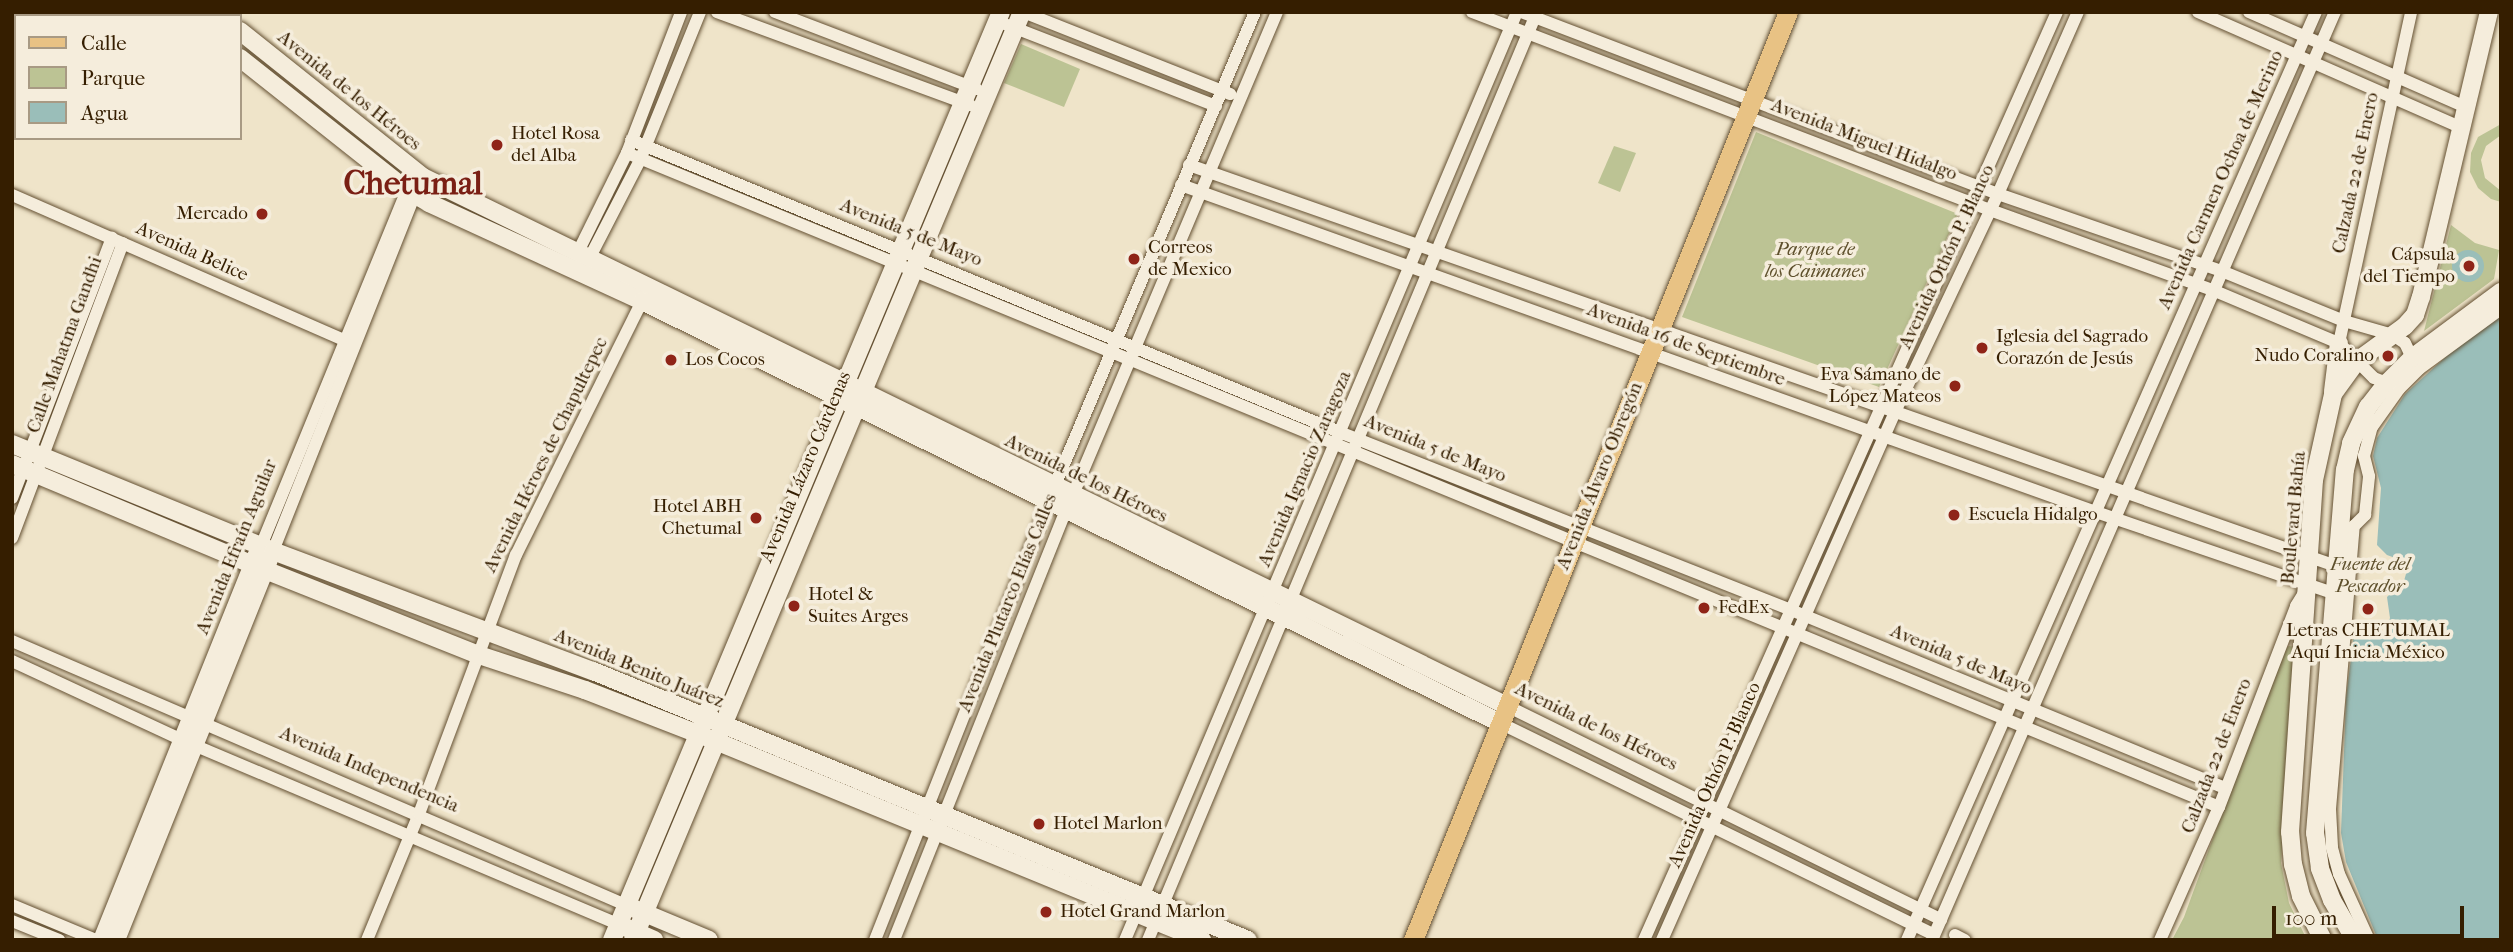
<!DOCTYPE html>
<html>
<head>
<meta charset="utf-8">
<style>
	body { margin:0 }
	#map { position:relative; width:2513px; height:952px; overflow:hidden; background:#efe4c9; font-family:"IM FELL French Canon",serif }
	div>[style] { position:absolute }
	.green>* { inset:0; background:#bcc394 }
	.water>* { inset:0; background:#9abeb9 }
	.round { border-radius:50% }
	.roads { filter:drop-shadow(0 0 2px #645032) drop-shadow(0 0 2px #645032) }
	.street>* { height:12px; margin:-6px; padding:0 6px; transform-origin:6px; border-radius:6px; background:#f5eddc }
	.secondary>* { height:18px; margin:-9px; padding:0 9px; transform-origin:9px; border-radius:9px; background:#f5eddc }
	.primary>* { height:19px; margin:-9.5px; padding:0 9.5px; transform-origin:9.5px; border-radius:9.5px; background:#e8c284 }
	.dots>* { width:19px; height:19px; translate:-50% -50%; box-sizing:border-box; border:4px solid #f5eddc; border-radius:50% }
	span { translate:-50% -50%; white-space:nowrap; text-align:center; line-height:1.15; -webkit-text-stroke:7px #f5eddc; paint-order:stroke }
	.street-label { font-size:19px; color:#351e00 }
	.poi-label { font-size:19px; color:#351e00 }
	.left { translate:0 -50%; text-align:left }
	.right { translate:-100% -50%; text-align:right }
	.park-label { font-size:19px; color:#5e502c; font-style:italic }
	.town-label { font-size:33px; color:#7a1f14; font-weight:700 }
	.frame { position:absolute; inset:0; border:14px solid #351e00; pointer-events:none }
	.legend { position:absolute; left:14px; top:14px; width:228px; height:126px; box-sizing:border-box; background:#f5eddc; border:2px solid #a89a84; margin:0; padding:9px 12px; list-style:none; font-size:21px; color:#351e00 }
	.legend li { display:flex; align-items:center; gap:14px; height:35px }
	.legend b { width:35px; border:2px solid #a89a84 }
	.scale { position:absolute; left:2272px; top:906px; width:192px; height:32px; box-sizing:border-box; border:4px solid #351e00; border-top:0; padding-left:9px; font-size:21px; line-height:24px; white-space:nowrap; color:#351e00; -webkit-text-stroke:5px #f5eddc; paint-order:stroke }
</style>
</head>
<body>
<div id="map">
	<div class="green">
		<div style="clip-path:polygon(1021px 44px,1080px 69px,1064px 107px,1004px 83px)"></div>
		<div style="clip-path:polygon(2501px 124px,2501px 135px,2486px 146px,2481px 160px,2485px 178px,2501px 191px,2501px 202px,2491px 199px,2478px 188px,2470px 172px,2471px 153px,2478px 137px)"></div>
		<div style="clip-path:polygon(1756px 132px,1958px 214px,1879px 387px,1682px 317px)"></div>
		<div style="clip-path:polygon(1614px 146px,1636px 153px,1620px 192px,1598px 183px)"></div>
		<div style="clip-path:polygon(2451px 225px,2475px 243px,2499px 250px,2494px 279px,2424px 331px)"></div>
		<div style="clip-path:polygon(2289px 646px,2295px 647px,2281px 863px,2289px 903px,2307px 940px,2172px 940px,2184px 917px,2282px 650px)"></div>
	</div>
	<div class="water">
		<div class="round" style="left:2452px;top:250px;width:32px;height:32px"></div>
		<div style="clip-path:polygon(2501px 315px,2501px 940px,2378px 940px,2346px 862px,2341px 833px,2346px 698px,2354px 634px,2363px 630px,2384px 635px,2390px 618px,2387px 597px,2404px 581px,2409px 563px,2387px 555px,2377px 545px,2381px 488px,2373px 456px,2377px 438px,2405px 394px,2450px 353px)"></div>
	</div>
	<div class="roads">
		<div class="street">
			<div style="left:717px;top:12px;width:270px;rotate:20.2deg"></div>
			<div style="left:775px;top:12px;width:216px;rotate:20.9deg"></div>
			<div style="left:1023px;top:12px;width:223px;rotate:21.6deg"></div>
			<div style="left:1472px;top:12px;width:555px;rotate:20.92deg"></div>
			<div style="left:1990px;top:210px;width:239px;rotate:19.8deg"></div>
			<div style="left:2215px;top:291px;width:134px;rotate:22.8deg"></div>
			<div style="left:2339px;top:343px;width:49px;rotate:45deg"></div>
			<div style="left:2374px;top:378px;width:14px;rotate:21deg"></div>
			<div style="left:1521px;top:12px;width:511px;rotate:20.88deg"></div>
			<div style="left:1998px;top:194px;width:239px;rotate:19deg"></div>
			<div style="left:2224px;top:272px;width:130px;rotate:22.2deg"></div>
			<div style="left:2344px;top:321px;width:51px;rotate:15.9deg"></div>
			<div style="left:2393px;top:335px;width:14px;rotate:34deg"></div>
			<div style="left:2405px;top:343px;width:17px;rotate:65deg"></div>
			<div style="left:2198px;top:12px;width:286px;rotate:23.7deg"></div>
			<div style="left:2249px;top:12px;width:236px;rotate:23.7deg"></div>
			<div style="left:200px;top:16px;width:4px;rotate:-76deg"></div>
			<div style="left:997px;top:21px;width:235px;rotate:21.2deg"></div>
			<div style="left:631px;top:140px;width:769px;rotate:22.4deg"></div>
			<div style="left:1342px;top:433px;width:483px;rotate:21.5deg"></div>
			<div style="left:1791px;top:610px;width:470px;rotate:22.3deg"></div>
			<div style="left:627px;top:153px;width:1721px;rotate:22.33deg"></div>
			<div style="left:1189px;top:165px;width:1218px;rotate:19.27deg"></div>
			<div style="left:1181px;top:185px;width:972px;rotate:19.67deg"></div>
			<div style="left:2096px;top:512px;width:254px;rotate:18.9deg"></div>
			<div style="left:12px;top:195px;width:368px;rotate:23.6deg"></div>
			<div style="left:577px;top:254px;width:113px;rotate:-63.7deg"></div>
			<div style="left:627px;top:153px;width:151px;rotate:-69deg"></div>
			<div style="left:589px;top:259px;width:111px;rotate:-62.7deg"></div>
			<div style="left:640px;top:160px;width:160px;rotate:-67.9deg"></div>
			<div style="left:2339px;top:343px;width:339px;rotate:-77.7deg"></div>
			<div style="left:12px;top:498px;width:279px;rotate:-69deg"></div>
			<div style="left:12px;top:538px;width:315px;rotate:-69.4deg"></div>
			<div style="left:261px;top:546px;width:405px;rotate:-67.7deg"></div>
			<div style="left:273px;top:551px;width:389px;rotate:-68.3deg"></div>
			<div style="left:12px;top:641px;width:668px;rotate:23.27deg"></div>
			<div style="left:12px;top:661px;width:187px;rotate:24.9deg"></div>
			<div style="left:182px;top:740px;width:473px;rotate:22.9deg"></div>
			<div style="left:1507px;top:706px;width:484px;rotate:26.2deg"></div>
			<div style="left:1500px;top:723px;width:483px;rotate:26deg"></div>
			<div style="left:12px;top:905px;width:91px;rotate:22.6deg"></div>
			<div style="left:12px;top:921px;width:51px;rotate:22deg"></div>
			<div style="left:1955px;top:935px;width:11px;rotate:27deg"></div>
			<div style="left:367px;top:940px;width:136px;rotate:-67.6deg"></div>
			<div style="left:419px;top:814px;width:277px;rotate:-69.5deg"></div>
			<div style="left:516px;top:555px;width:284px;rotate:-63.6deg"></div>
			<div style="left:875px;top:940px;width:471px;rotate:-68.4deg"></div>
			<div style="left:1048px;top:502px;width:532px;rotate:-67.1deg"></div>
			<div style="left:894px;top:940px;width:462px;rotate:-68.2deg"></div>
			<div style="left:1066px;top:511px;width:542px;rotate:-67.08deg"></div>
			<div style="left:1125px;top:940px;width:1007px;rotate:-67.1deg"></div>
			<div style="left:1148px;top:940px;width:1006px;rotate:-67.26deg"></div>
			<div style="left:1644px;top:940px;width:1016px;rotate:-66.01deg"></div>
			<div style="left:1662px;top:940px;width:577px;rotate:-66.19deg"></div>
			<div style="left:1895px;top:412px;width:241px;rotate:-64.7deg"></div>
			<div style="left:1998px;top:194px;width:199px;rotate:-66.3deg"></div>
			<div style="left:1907px;top:940px;width:1014px;rotate:-66.22deg"></div>
			<div style="left:1932px;top:940px;width:1012px;rotate:-66.53deg"></div>
			<div style="left:2160px;top:940px;width:145px;rotate:-66.1deg"></div>
			<div style="left:2219px;top:807px;width:215px;rotate:-69deg"></div>
			<div style="left:2296px;top:606px;width:15px;rotate:-58deg"></div>
			<div style="left:2369px;top:940px;width:72px;rotate:-114.4deg"></div>
			<div style="left:2339px;top:874px;width:28px;rotate:-105deg"></div>
			<div style="left:2332px;top:847px;width:38px;rotate:-93deg"></div>
			<div style="left:2330px;top:809px;width:284px;rotate:-85.2deg"></div>
			<div style="left:2354px;top:526px;width:16px;rotate:-45deg"></div>
			<div style="left:2365px;top:515px;width:39px;rotate:-84deg"></div>
			<div style="left:2369px;top:476px;width:21px;rotate:-104deg"></div>
			<div style="left:2364px;top:456px;width:30px;rotate:-75deg"></div>
			<div style="left:2372px;top:427px;width:47px;rotate:-54.6deg"></div>
			<div style="left:2399px;top:389px;width:28px;rotate:-45deg"></div>
			<div style="left:2419px;top:369px;width:102px;rotate:-36.2deg"></div>
		</div>
		<div class="secondary">
			<div style="left:175px;top:12px;width:7px;rotate:34deg"></div>
			<div style="left:215px;top:12px;width:6px;rotate:39deg"></div>
			<div style="left:240px;top:31px;width:234px;rotate:38.6deg"></div>
			<div style="left:423px;top:177px;width:1206px;rotate:26.01deg"></div>
			<div style="left:240px;top:58px;width:211px;rotate:38.4deg"></div>
			<div style="left:405px;top:189px;width:28px;rotate:30deg"></div>
			<div style="left:429px;top:203px;width:234px;rotate:24.7deg"></div>
			<div style="left:642px;top:301px;width:956px;rotate:26.19deg"></div>
			<div style="left:2333px;top:391px;width:48px;rotate:-82.9deg"></div>
			<div style="left:12px;top:444px;width:282px;rotate:22.3deg"></div>
			<div style="left:273px;top:551px;width:342px;rotate:20.6deg"></div>
			<div style="left:593px;top:671px;width:708px;rotate:22.33deg"></div>
			<div style="left:12px;top:464px;width:274px;rotate:22.7deg"></div>
			<div style="left:265px;top:570px;width:230px;rotate:21.7deg"></div>
			<div style="left:479px;top:655px;width:112px;rotate:18.3deg"></div>
			<div style="left:585px;top:690px;width:119px;rotate:21.2deg"></div>
			<div style="left:696px;top:733px;width:547px;rotate:22.25deg"></div>
			<div style="left:635px;top:909px;width:80px;rotate:22.7deg"></div>
			<div style="left:625px;top:927px;width:32px;rotate:24deg"></div>
			<div style="left:102px;top:940px;width:415px;rotate:-68.1deg"></div>
			<div style="left:116px;top:940px;width:410px;rotate:-68.1deg"></div>
			<div style="left:612px;top:940px;width:1006px;rotate:-67.26deg"></div>
			<div style="left:633px;top:940px;width:1006px;rotate:-67.26deg"></div>
			<div style="left:2323px;top:940px;width:49px;rotate:-116.6deg"></div>
			<div style="left:2301px;top:896px;width:32px;rotate:-104deg"></div>
			<div style="left:2293px;top:865px;width:33px;rotate:-95deg"></div>
			<div style="left:2290px;top:832px;width:353px;rotate:-86.1deg"></div>
			<div style="left:2314px;top:480px;width:88px;rotate:-77.5deg"></div>
			<div style="left:2333px;top:394px;width:41px;rotate:-54deg"></div>
			<div style="left:2357px;top:361px;width:59px;rotate:-36.1deg"></div>
			<div style="left:2405px;top:326px;width:15px;rotate:-48deg"></div>
			<div style="left:2415px;top:315px;width:19px;rotate:-72deg"></div>
			<div style="left:2421px;top:297px;width:293px;rotate:-76.6deg"></div>
			<div style="left:2355px;top:940px;width:46px;rotate:-119.9deg"></div>
			<div style="left:2332px;top:900px;width:34px;rotate:-111deg"></div>
			<div style="left:2320px;top:868px;width:35px;rotate:-98deg"></div>
			<div style="left:2315px;top:833px;width:364px;rotate:-85.3deg"></div>
			<div style="left:2345px;top:470px;width:28px;rotate:-77deg"></div>
			<div style="left:2351px;top:443px;width:40px;rotate:-65deg"></div>
			<div style="left:2368px;top:407px;width:31px;rotate:-52deg"></div>
			<div style="left:2387px;top:383px;width:35px;rotate:-45deg"></div>
			<div style="left:2412px;top:358px;width:111px;rotate:-36.6deg"></div>
		</div>
		<div class="primary">
			<div style="left:1413px;top:940px;width:1001px;rotate:-68deg"></div>
		</div>
	</div>
	<div class="dots">
		<div style="left:497px;top:145px;background:#8f2418"></div>
		<div style="left:262px;top:214px;background:#8f2418"></div>
		<div style="left:1134px;top:259px;background:#8f2418"></div>
		<div style="left:2469px;top:266px;background:#8f2418"></div>
		<div style="left:1982px;top:348px;background:#8f2418"></div>
		<div style="left:2388px;top:356px;background:#8f2418"></div>
		<div style="left:671px;top:360px;background:#8f2418"></div>
		<div style="left:1955px;top:386px;background:#8f2418"></div>
		<div style="left:1954px;top:515px;background:#8f2418"></div>
		<div style="left:756px;top:518px;background:#8f2418"></div>
		<div style="left:794px;top:606px;background:#8f2418"></div>
		<div style="left:1704px;top:608px;background:#8f2418"></div>
		<div style="left:2368px;top:609px;background:#8f2418"></div>
		<div style="left:1039px;top:824px;background:#8f2418"></div>
		<div style="left:1046px;top:912px;background:#8f2418"></div>
	</div>
	<div class="street-label">
		<span style="left:349px;top:91px;rotate:39deg">Avenida de los Héroes</span>
		<span style="left:1864px;top:140px;rotate:21deg">Avenida Miguel Hidalgo</span>
		<span style="left:2356px;top:173px;rotate:-78deg">Calzada 22 de Enero</span>
		<span style="left:2221px;top:180px;rotate:-66deg">Avenida Carmen Ochoa de Merino</span>
		<span style="left:911px;top:233px;rotate:22deg">Avenida 5 de Mayo</span>
		<span style="left:192px;top:252px;rotate:24deg">Avenida Belice</span>
		<span style="left:1947px;top:257px;rotate:-65deg">Avenida Othón P. Blanco</span>
		<span style="left:65px;top:345px;rotate:-70deg">Calle Mahatma Gandhi</span>
		<span style="left:1686px;top:345px;rotate:20deg">Avenida 16 de Septiembre</span>
		<span style="left:1435px;top:449px;rotate:22deg">Avenida 5 de Mayo</span>
		<span style="left:546px;top:455px;rotate:-64deg">Avenida Héroes de Chapultepec</span>
		<span style="left:806px;top:467px;rotate:-67deg">Avenida Lázaro Cárdenas</span>
		<span style="left:1305px;top:469px;rotate:-67deg">Avenida Ignacio Zaragoza</span>
		<span style="left:1600px;top:476px;rotate:-68deg">Avenida Álvaro Obregón</span>
		<span style="left:1086px;top:479px;rotate:26deg">Avenida de los Héroes</span>
		<span style="left:2294px;top:518px;rotate:-85deg">Boulevard Bahía</span>
		<span style="left:237px;top:547px;rotate:-68deg">Avenida Efraín Aguilar</span>
		<span style="left:1008px;top:603px;rotate:-68deg">Avenida Plutarco Elías Calles</span>
		<span style="left:1961px;top:660px;rotate:23deg">Avenida 5 de Mayo</span>
		<span style="left:639px;top:669px;rotate:22deg">Avenida Benito Juárez</span>
		<span style="left:1596px;top:727px;rotate:26deg">Avenida de los Héroes</span>
		<span style="left:2217px;top:756px;rotate:-69deg">Calzada 22 de Enero</span>
		<span style="left:369px;top:770px;rotate:23deg">Avenida Independencia</span>
		<span style="left:1715px;top:775px;rotate:-66deg">Avenida Othón P. Blanco</span>
	</div>
	<div class="poi-label">
		<span class="left" style="left:511px;top:145px">Hotel Rosa<br>del Alba</span>
		<span class="right" style="left:248px;top:214px">Mercado</span>
		<span class="left" style="left:1148px;top:259px">Correos<br>de Mexico</span>
		<span class="right" style="left:2455px;top:266px">Cápsula<br>del Tiempo</span>
		<span class="left" style="left:1996px;top:348px">Iglesia del Sagrado<br>Corazón de Jesús</span>
		<span class="right" style="left:2374px;top:356px">Nudo Coralino</span>
		<span class="left" style="left:685px;top:360px">Los Cocos</span>
		<span class="right" style="left:1941px;top:386px">Eva Sámano de<br>López Mateos</span>
		<span class="right" style="left:742px;top:518px">Hotel ABH<br>Chetumal</span>
		<span class="left" style="left:1968px;top:515px">Escuela Hidalgo</span>
		<span class="left" style="left:808px;top:606px">Hotel &amp;<br>Suites Arges</span>
		<span class="left" style="left:1718px;top:608px">FedEx</span>
		<span style="left:2368px;top:642px">Letras CHETUMAL<br>Aquí Inicia México</span>
		<span class="left" style="left:1053px;top:824px">Hotel Marlon</span>
		<span class="left" style="left:1060px;top:912px">Hotel Grand Marlon</span>
	</div>
	<div class="park-label">
		<span style="left:1815px;top:261px">Parque de<br>los Caimanes</span>
		<span style="left:2370px;top:576px">Fuente del<br>Pescador</span>
	</div>
	<div class="town-label">
		<span style="left:413px;top:184px">Chetumal</span>
	</div>
	<div class="frame"></div>
	<ul class="legend">
	<li><b style="height:9px;background:#e8c284"></b>Calle</li>
	<li><b style="height:19px;background:#bcc394"></b>Parque</li>
	<li><b style="height:19px;background:#9abeb9"></b>Agua</li>
	</ul>
	<div class="scale">100 m</div>
</div>
</body>
</html>
